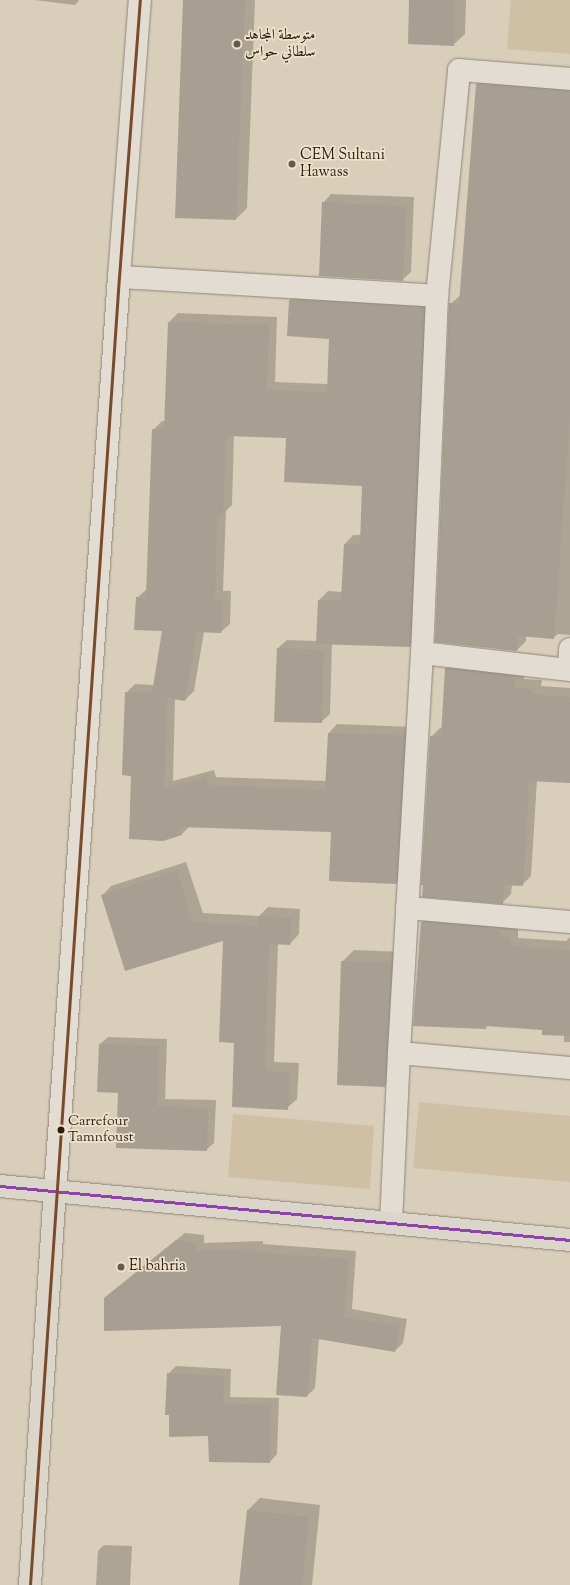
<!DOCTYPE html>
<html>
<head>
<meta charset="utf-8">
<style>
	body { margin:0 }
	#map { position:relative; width:570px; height:1585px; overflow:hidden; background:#d9ceba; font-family:"Sorts Mill Goudy",Amiri,serif }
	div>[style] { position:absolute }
	.green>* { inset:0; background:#cfbfa5 }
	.shadow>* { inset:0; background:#0003 }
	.building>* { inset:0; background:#a79f92 }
	.roads { filter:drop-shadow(0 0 1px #8d8579) drop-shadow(0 0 1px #8d8579) }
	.minor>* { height:22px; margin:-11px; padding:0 11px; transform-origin:11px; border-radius:11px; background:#e2dcd2 }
	.major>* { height:22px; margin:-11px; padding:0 11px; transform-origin:11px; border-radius:11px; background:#dcd6ca }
	.bus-1>* { height:3px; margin:-1.5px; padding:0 1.5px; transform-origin:1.5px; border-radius:1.5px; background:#8e44ad }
	.bus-2>* { height:3px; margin:-1.5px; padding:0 1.5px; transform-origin:1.5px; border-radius:1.5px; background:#7a4b2a }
	.dots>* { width:11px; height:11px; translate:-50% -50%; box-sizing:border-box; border:2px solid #efe2ca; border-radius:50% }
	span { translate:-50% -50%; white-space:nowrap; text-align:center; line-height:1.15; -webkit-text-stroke:3.5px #efe2ca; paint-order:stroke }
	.bus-label { font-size:14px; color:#281c14 }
	.left { translate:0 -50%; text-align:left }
	.poi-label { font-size:15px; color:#281c14 }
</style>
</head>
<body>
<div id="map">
	<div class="green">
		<div style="clip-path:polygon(511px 0,570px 0,570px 54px,507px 49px)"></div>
		<div style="clip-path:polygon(419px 1102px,570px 1116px,570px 1182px,413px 1168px)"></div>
		<div style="clip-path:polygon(233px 1114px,374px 1126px,370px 1189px,228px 1177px)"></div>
	</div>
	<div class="shadow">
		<div style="clip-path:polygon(34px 0,79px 0,75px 5px)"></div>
		<div style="clip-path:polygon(184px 0,255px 0,247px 208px,236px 219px)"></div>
		<div style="clip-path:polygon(410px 0,466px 0,465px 34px,453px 45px)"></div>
		<div style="clip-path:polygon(486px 76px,570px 82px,570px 635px,558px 634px,553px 638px,526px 636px,526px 641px,517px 650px,450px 304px,461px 295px,477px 84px)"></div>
		<div style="clip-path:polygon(331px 194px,414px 197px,411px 272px,402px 280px,323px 203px)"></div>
		<div style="clip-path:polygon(299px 291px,432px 299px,418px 637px,409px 646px,332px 643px,330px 714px,321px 722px,278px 648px,287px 640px,317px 641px,319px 600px,328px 591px,343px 592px,345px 544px,353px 535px,361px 535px,363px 485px,287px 437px,234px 435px,232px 505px,226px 511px,223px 591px,231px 591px,230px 624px,221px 632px,204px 632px,194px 691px,185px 700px,175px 698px,173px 781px,214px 770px,216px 777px,327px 781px,329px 733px,337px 724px,413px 727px,405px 874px,396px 883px,332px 831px,190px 826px,182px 834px,132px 775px,126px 693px,135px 684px,154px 685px,163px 630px,137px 598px,147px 589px,153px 430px,162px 421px,165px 421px,169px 322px,178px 313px,277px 317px,275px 382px,328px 384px,330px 338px,290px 300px)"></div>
		<div style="clip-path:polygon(455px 660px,524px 668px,524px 679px,542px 680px,541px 686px,570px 688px,570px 782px,537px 780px,531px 876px,522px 885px,512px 884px,511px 894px,502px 903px,431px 737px,440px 728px,442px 728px,446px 669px)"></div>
		<div style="clip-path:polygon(186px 862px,203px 913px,259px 916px,268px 907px,300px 909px,299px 934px,290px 944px,278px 943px,274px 1062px,299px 1063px,297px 1099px,287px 1108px,235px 1042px,224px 939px,102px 896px,111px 886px)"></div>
		<div style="clip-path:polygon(431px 913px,509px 920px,508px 928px,518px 929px,518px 938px,566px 941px,570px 937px,570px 1042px,564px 1042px,564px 1035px,544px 1029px,488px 1025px,486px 1028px,422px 922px)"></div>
		<div style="clip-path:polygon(354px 950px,403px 952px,396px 1074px,384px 1086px,342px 962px)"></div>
		<div style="clip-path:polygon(108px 1037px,167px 1039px,165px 1099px,216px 1100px,214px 1143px,206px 1150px,119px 1092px,100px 1044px)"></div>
		<div style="clip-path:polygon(185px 1233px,204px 1235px,204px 1243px,263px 1241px,263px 1244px,356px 1251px,352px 1309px,407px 1319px,403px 1343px,395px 1351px,319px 1338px,315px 1388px,307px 1396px,277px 1394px,282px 1325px,105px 1298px)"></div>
		<div style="clip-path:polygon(176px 1366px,231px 1369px,230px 1397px,279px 1398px,277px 1454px,270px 1462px,209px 1435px,168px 1374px)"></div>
		<div style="clip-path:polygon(260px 1498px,320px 1505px,312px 1585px,240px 1585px,248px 1510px)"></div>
		<div style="clip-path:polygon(104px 1545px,132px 1546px,130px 1585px,96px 1585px,98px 1551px)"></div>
	</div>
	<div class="building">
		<div style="clip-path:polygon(183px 0,245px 0,236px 220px,175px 218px)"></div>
		<div style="clip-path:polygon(409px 0,455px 0,454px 46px,408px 44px)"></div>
		<div style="clip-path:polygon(476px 84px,570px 92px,570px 416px,554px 639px,518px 636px,517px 651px,435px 642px,449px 303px,459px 304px)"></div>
		<div style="clip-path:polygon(322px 202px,406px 206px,403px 281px,319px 276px)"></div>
		<div style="clip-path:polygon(289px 300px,424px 308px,410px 647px,316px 644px,318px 600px,341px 600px,344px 544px,360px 544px,362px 486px,284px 482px,286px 438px,226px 436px,223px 515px,217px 515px,215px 599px,223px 600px,221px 633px,197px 632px,185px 701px,167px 698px,164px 789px,206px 778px,208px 785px,325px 790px,328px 733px,405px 735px,396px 884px,329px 881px,331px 832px,180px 827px,182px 835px,163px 841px,129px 839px,131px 776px,122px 775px,125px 692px,152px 693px,162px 631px,134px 630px,136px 597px,146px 598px,152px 429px,164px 430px,168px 322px,269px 325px,267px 390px,327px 392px,329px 339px,287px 336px)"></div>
		<div style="clip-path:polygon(277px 648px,324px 650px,322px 723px,274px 722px)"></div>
		<div style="clip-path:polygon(445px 668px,516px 676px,515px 688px,533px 689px,533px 694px,570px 697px,570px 783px,529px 781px,523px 886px,504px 885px,503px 904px,422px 897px,423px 885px,421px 885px,430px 736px,441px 737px)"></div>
		<div style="clip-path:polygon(177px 871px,193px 922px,257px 926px,258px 916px,291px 918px,290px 945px,269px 944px,265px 1071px,290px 1072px,288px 1110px,232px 1107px,234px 1043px,219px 1042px,223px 941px,125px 971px,101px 895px)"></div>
		<div style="clip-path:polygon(421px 922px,500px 929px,500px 937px,510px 937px,510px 946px,570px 950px,570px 1036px,542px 1035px,542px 1030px,486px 1026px,486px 1029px,413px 1026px)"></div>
		<div style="clip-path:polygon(341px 961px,392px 963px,385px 1087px,337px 1085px)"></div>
		<div style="clip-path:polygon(99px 1044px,159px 1046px,157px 1106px,208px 1108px,207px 1151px,116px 1148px,118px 1093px,97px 1092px)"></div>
		<div style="clip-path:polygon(176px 1240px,196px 1243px,196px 1251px,255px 1249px,255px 1252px,349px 1259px,344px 1317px,399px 1326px,395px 1352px,312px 1338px,307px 1397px,276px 1395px,281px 1326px,104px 1331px,104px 1298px)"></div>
		<div style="clip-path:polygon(167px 1373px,224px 1376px,223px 1404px,271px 1405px,270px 1463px,209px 1462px,208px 1436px,169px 1437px,169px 1415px,165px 1415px)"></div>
		<div style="clip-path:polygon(247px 1510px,309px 1517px,302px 1585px,239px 1585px)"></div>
	</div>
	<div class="roads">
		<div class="minor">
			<div style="left:119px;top:277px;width:319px;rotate:3.4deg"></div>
			<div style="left:437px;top:296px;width:357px;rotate:92.4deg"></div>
			<div style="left:422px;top:653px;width:401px;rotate:93.3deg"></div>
			<div style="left:399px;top:1053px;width:170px;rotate:92.7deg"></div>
			<div style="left:437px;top:296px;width:227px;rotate:-84.4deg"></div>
			<div style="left:459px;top:70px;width:111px;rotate:4.6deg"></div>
			<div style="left:422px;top:653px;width:149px;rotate:6.6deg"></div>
			<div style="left:569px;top:669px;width:20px;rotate:-87deg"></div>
			<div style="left:407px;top:908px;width:164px;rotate:4.9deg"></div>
			<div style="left:399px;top:1053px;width:172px;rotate:5deg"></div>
			<div style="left:55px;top:1192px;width:917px;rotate:-86deg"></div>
			<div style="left:119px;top:277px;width:278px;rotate:-85.7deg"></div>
		</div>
		<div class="major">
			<div style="left:0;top:1186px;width:573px;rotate:5.41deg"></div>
			<div style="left:30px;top:1585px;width:394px;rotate:-86.4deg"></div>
		</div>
	</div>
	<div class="bus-1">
		<div style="left:0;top:1186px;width:573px;rotate:5.41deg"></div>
	</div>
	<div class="bus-2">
		<div style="left:30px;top:1585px;width:1311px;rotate:-86.11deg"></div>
		<div style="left:119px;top:277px;width:278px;rotate:-85.7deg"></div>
	</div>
	<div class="dots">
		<div style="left:237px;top:44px;background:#665a4e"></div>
		<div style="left:292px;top:164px;background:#665a4e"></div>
		<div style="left:61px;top:1130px;background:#281c14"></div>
		<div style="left:121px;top:1267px;background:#665a4e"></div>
	</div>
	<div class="bus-label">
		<span class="left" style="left:68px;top:1130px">Carrefour<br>Tamnfoust</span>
	</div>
	<div class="poi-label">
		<span class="left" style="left:245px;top:44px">متوسطة المجاهد<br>سلطاني حواس</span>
		<span class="left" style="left:300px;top:164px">CEM Sultani<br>Hawass</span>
		<span class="left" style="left:129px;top:1267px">El bahria</span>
	</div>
</div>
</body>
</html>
